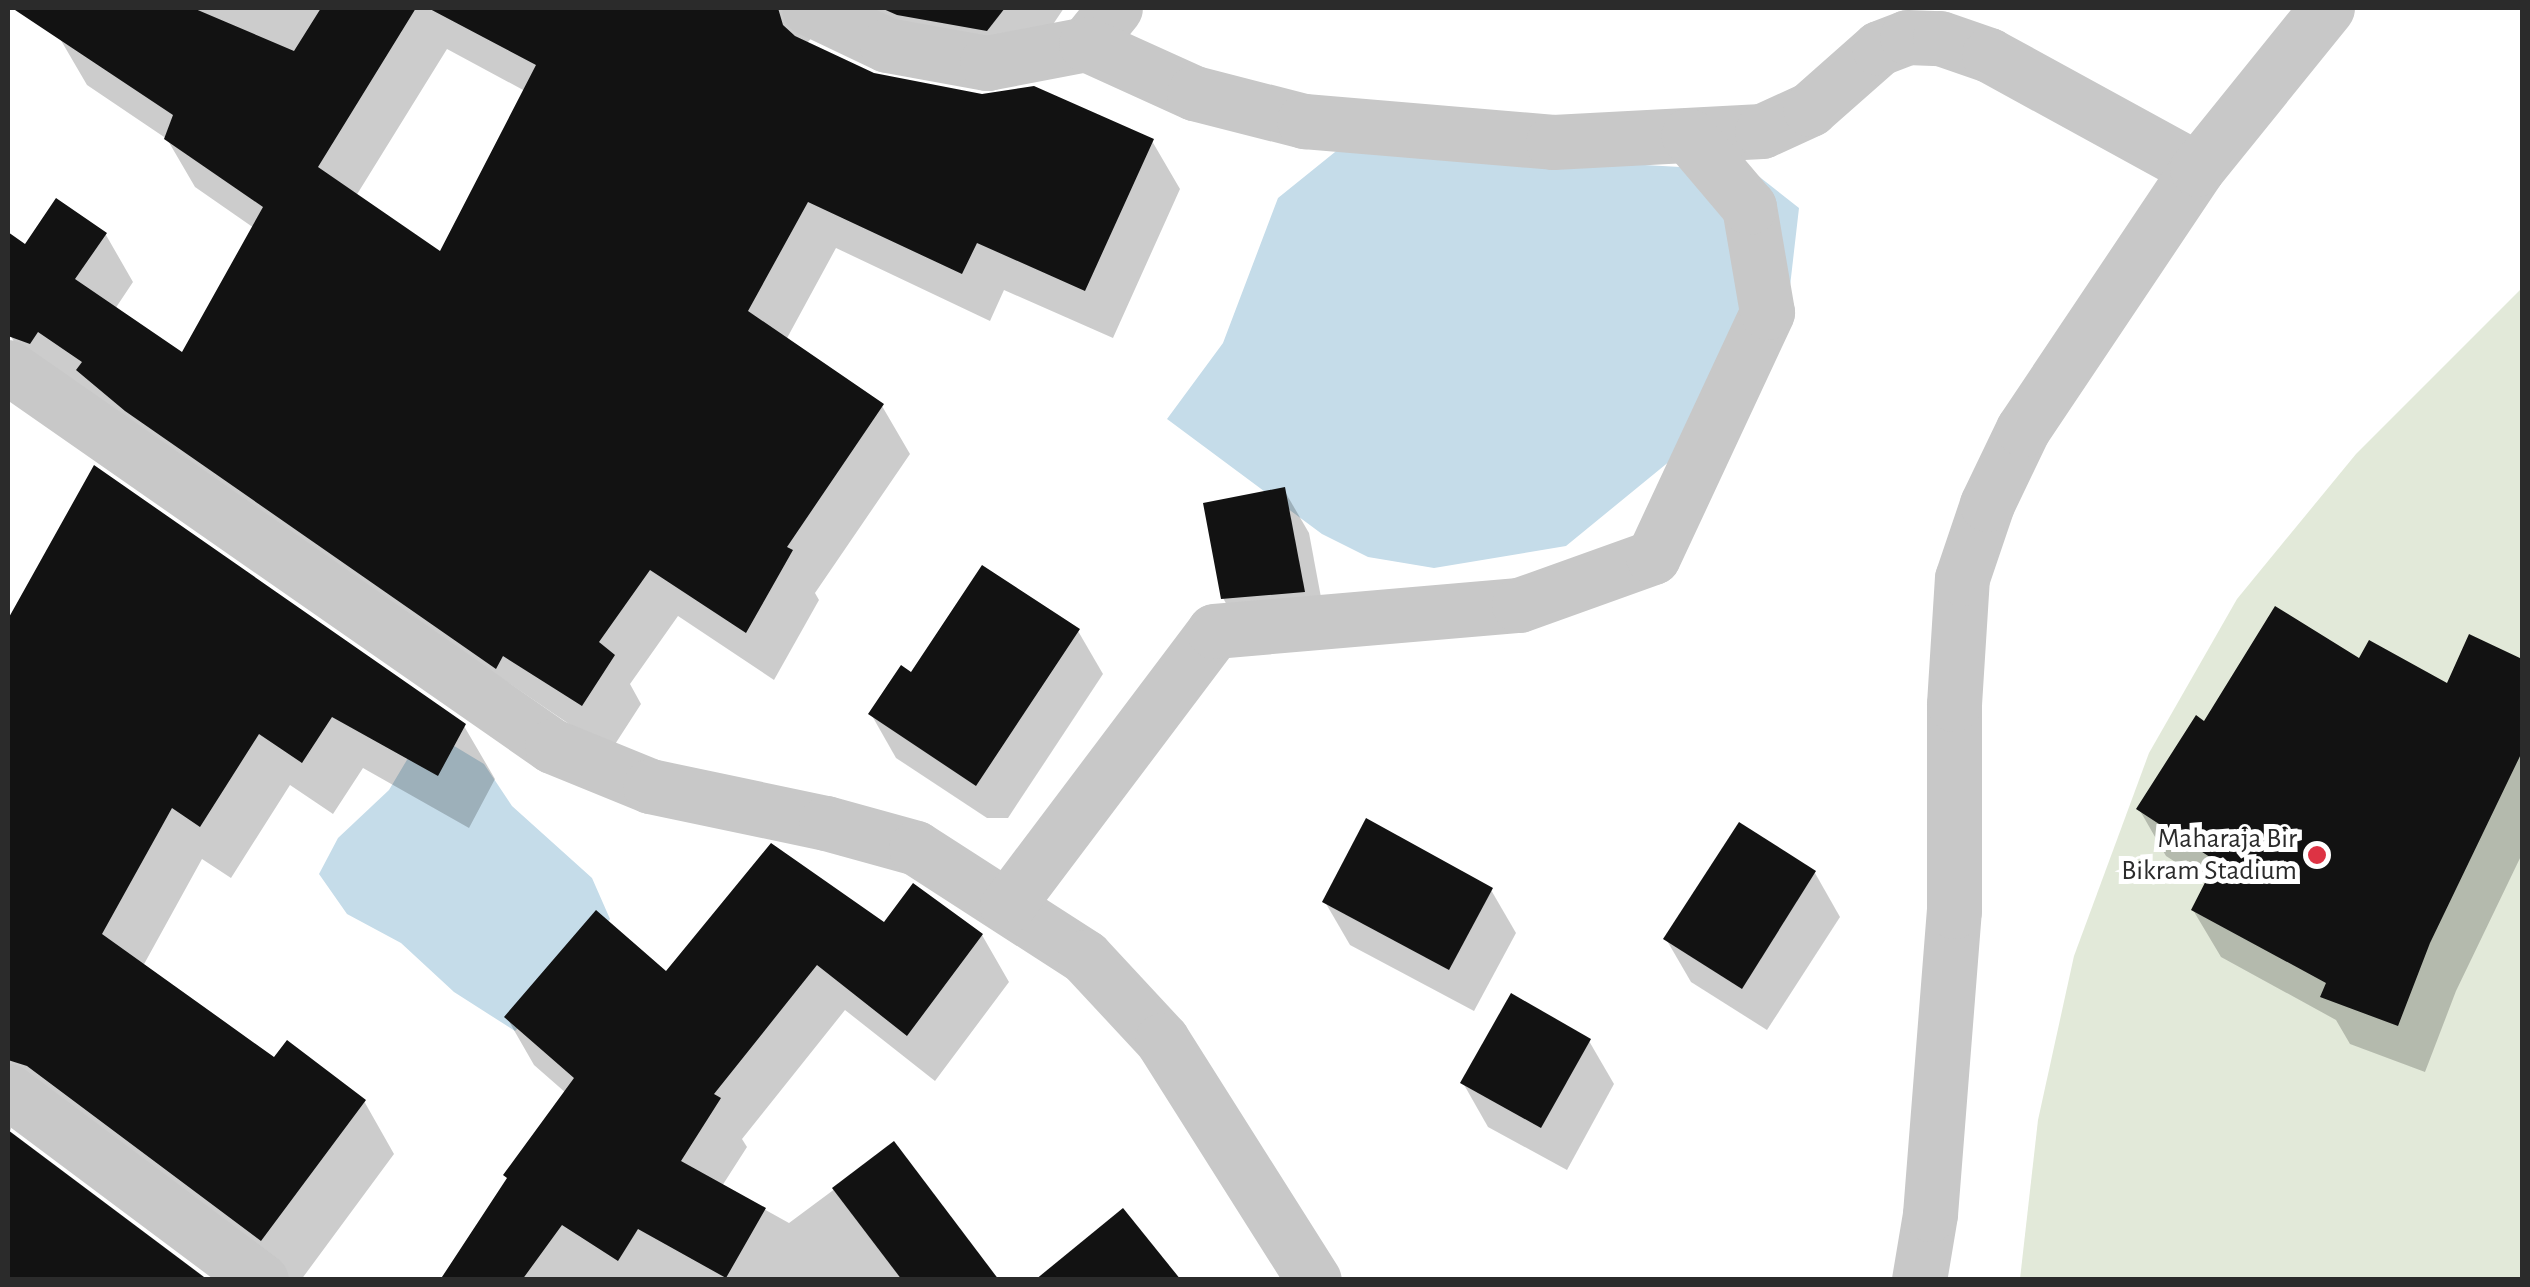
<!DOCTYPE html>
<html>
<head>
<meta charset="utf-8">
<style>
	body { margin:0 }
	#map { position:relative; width:2530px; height:1287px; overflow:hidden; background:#fff; font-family:"Alegreya Sans",sans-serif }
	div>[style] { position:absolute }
	.green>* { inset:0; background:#e2e9d9 }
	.water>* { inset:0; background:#c5dce9 }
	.shadow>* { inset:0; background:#0003 }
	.building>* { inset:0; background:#121212 }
	.minor>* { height:55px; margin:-27.5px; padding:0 27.5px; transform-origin:27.5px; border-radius:27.5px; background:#c8c8c8 }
	.dots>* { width:28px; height:28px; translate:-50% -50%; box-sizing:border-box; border:5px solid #fff; border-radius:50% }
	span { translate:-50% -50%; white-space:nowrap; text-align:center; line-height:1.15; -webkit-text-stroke:10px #fff; paint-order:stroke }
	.poi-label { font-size:28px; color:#2b2b2b }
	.right { translate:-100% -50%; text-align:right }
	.frame { position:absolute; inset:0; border:10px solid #2b2b2b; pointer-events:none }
</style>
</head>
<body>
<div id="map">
	<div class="green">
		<div style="clip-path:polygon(2522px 288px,2522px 1279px,2020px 1279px,2038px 1120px,2074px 956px,2149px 753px,2237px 599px,2356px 454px)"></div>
	</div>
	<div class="water">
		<div style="clip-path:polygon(1340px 148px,1752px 171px,1799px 208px,1789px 295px,1709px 429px,1566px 546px,1434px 568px,1368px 557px,1322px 534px,1167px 419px,1223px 343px,1278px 198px)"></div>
		<div style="clip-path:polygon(420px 738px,441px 738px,484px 764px,512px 806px,592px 878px,610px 919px,561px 987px,515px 1031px,454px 992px,401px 943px,347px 914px,319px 874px,338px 838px,389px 790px)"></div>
	</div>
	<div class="shadow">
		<div style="clip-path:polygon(evenodd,61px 8px,1064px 8px,1017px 78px,818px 31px,806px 44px,873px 76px,1152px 141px,1180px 189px,1113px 338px,1004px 290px,990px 321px,836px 248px,786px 340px,882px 406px,910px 454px,815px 593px,819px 600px,774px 680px,678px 616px,630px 684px,641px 704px,610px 752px,18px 349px,8px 331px,8px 275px,57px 201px,106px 235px,133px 282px,115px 309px,183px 355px,254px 228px,195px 187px,167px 139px,87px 85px,59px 37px,74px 15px,61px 8px,447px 49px,525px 91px,441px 254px,356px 196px,447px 49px)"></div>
		<div style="clip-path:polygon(95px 469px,464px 726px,495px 779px,469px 828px,363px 768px,333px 814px,290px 785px,231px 878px,202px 859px,143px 966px,275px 1061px,364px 1101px,394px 1154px,301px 1280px,275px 1280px,12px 1126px,9px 1134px,204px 1280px,8px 1280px,8px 624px)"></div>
		<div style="clip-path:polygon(1284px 490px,1309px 533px,1328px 635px,1248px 642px,1223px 598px)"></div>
		<div style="clip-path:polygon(1078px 631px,1103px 674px,1008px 818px,987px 818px,896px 758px,871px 714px,912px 676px)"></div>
		<div style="clip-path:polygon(2470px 638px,2522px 661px,2522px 854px,2456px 991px,2425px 1072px,2350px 1044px,2336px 1020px,2221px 957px,2193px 910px,2208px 883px,2166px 856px,2139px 809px,2205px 724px,2360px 662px,2448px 686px)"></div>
		<div style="clip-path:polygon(1815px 873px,1840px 917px,1767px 1030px,1691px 982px,1666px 939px)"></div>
		<div style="clip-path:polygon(1491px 890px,1516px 933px,1474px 1011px,1350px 945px,1325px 902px)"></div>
		<div style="clip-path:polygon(884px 926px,982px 935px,1009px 982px,935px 1081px,845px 1010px,742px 1139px,747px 1147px,722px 1186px,789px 1223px,894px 1145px,996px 1280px,443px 1280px,566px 1093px,534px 1065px,507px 1018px,667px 975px)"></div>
		<div style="clip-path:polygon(1589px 1041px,1614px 1084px,1567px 1170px,1488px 1127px,1463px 1083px)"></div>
	</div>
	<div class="building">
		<div style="clip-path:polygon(12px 8px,193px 8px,294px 51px,321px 8px,416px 8px,318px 167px,440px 251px,536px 65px,428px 8px,778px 8px,783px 25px,795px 36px,874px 73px,982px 94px,1034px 86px,1154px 139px,1085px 291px,977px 243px,962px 274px,808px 202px,748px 311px,884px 404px,787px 547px,793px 550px,746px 633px,650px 570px,599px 642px,615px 655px,582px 706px,503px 656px,496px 669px,125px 411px,76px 370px,82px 362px,38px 332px,30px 344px,8px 336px,8px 232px,25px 244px,56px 198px,107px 233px,75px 279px,182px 352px,263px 207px,164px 139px,173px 115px)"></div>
		<div style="clip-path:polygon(881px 8px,1005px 8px,987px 31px,897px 15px)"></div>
		<div style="clip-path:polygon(94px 465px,466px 724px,438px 776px,332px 717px,302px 763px,259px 734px,200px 827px,172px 808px,102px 934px,274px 1057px,287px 1040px,366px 1100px,261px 1241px,27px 1066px,8px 1060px,8px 619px)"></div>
		<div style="clip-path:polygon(1285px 487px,1305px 592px,1221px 599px,1203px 503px)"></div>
		<div style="clip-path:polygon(982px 565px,1080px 629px,976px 786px,868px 714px,901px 665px,911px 672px)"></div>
		<div style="clip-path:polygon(2275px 606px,2359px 658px,2369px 640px,2447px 683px,2469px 634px,2522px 659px,2522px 752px,2430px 943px,2398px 1026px,2320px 997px,2326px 983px,2191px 910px,2216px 861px,2136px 809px,2196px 715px,2204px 721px)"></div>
		<div style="clip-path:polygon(1366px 818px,1493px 888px,1449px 970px,1322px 902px)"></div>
		<div style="clip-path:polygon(1739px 822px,1816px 871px,1742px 989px,1663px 939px)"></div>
		<div style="clip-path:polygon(771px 843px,884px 922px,913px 883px,983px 934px,907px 1036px,817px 965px,714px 1094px,721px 1098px,681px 1161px,766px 1208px,726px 1278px,638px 1229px,618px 1261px,562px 1225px,522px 1280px,440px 1280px,507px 1178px,503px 1175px,574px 1078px,504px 1017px,596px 910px,666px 971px)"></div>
		<div style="clip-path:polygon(1511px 993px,1591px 1039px,1541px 1128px,1460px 1083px)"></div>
		<div style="clip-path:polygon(8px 1130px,208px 1280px,8px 1280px)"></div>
		<div style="clip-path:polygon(894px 1141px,999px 1280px,902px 1280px,832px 1188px)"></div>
		<div style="clip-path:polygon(1123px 1208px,1181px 1280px,1035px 1280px)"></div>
	</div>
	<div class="minor">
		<div style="left:809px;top:8px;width:86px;rotate:25.4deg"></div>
		<div style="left:887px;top:45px;width:102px;rotate:10.2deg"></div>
		<div style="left:987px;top:63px;width:101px;rotate:-10.9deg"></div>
		<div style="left:1086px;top:44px;width:46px;rotate:-51.1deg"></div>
		<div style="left:1086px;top:44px;width:119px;rotate:24.4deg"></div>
		<div style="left:1194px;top:93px;width:114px;rotate:14.3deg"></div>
		<div style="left:1304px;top:121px;width:250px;rotate:4.8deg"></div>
		<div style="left:1553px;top:142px;width:209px;rotate:-3deg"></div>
		<div style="left:1762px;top:131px;width:53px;rotate:-24.6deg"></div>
		<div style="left:1810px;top:109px;width:92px;rotate:-41.5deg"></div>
		<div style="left:1879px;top:48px;width:30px;rotate:-21deg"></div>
		<div style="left:1907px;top:37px;width:33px;rotate:2deg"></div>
		<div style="left:1940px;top:38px;width:52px;rotate:19.1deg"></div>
		<div style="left:1989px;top:55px;width:237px;rotate:28.7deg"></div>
		<div style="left:8px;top:367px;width:663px;rotate:34.86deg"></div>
		<div style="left:552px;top:746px;width:106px;rotate:22.2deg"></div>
		<div style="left:650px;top:786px;width:180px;rotate:11.9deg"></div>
		<div style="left:826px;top:823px;width:93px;rotate:15.5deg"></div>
		<div style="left:916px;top:848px;width:201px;rotate:32.8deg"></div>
		<div style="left:1085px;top:957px;width:113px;rotate:47.1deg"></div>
		<div style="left:1162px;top:1040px;width:284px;rotate:57.7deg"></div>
		<div style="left:1007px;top:906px;width:344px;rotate:-53deg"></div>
		<div style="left:1214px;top:631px;width:306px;rotate:-4.9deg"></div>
		<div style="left:1519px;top:605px;width:142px;rotate:-19.7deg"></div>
		<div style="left:1653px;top:557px;width:270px;rotate:-65deg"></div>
		<div style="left:1767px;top:312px;width:107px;rotate:-99.7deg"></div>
		<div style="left:1749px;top:207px;width:94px;rotate:-130.3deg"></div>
		<div style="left:8px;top:1091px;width:316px;rotate:36.8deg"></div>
		<div style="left:1919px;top:1280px;width:67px;rotate:-80.5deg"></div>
		<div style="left:1930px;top:1214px;width:304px;rotate:-85.5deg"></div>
		<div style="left:1954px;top:911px;width:207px;rotate:-90deg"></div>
		<div style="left:1954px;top:704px;width:126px;rotate:-86.4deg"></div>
		<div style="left:1962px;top:578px;width:78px;rotate:-71.3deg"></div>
		<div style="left:1987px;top:504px;width:83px;rotate:-64.4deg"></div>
		<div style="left:2023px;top:429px;width:313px;rotate:-56.2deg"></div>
		<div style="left:2197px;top:169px;width:207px;rotate:-51.1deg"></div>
	</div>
	<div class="dots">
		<div style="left:2317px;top:855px;background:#d34"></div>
	</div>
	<div class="poi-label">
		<span class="right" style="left:2297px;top:855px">Maharaja Bir<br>Bikram Stadium</span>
	</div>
	<div class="frame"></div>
</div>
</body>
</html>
